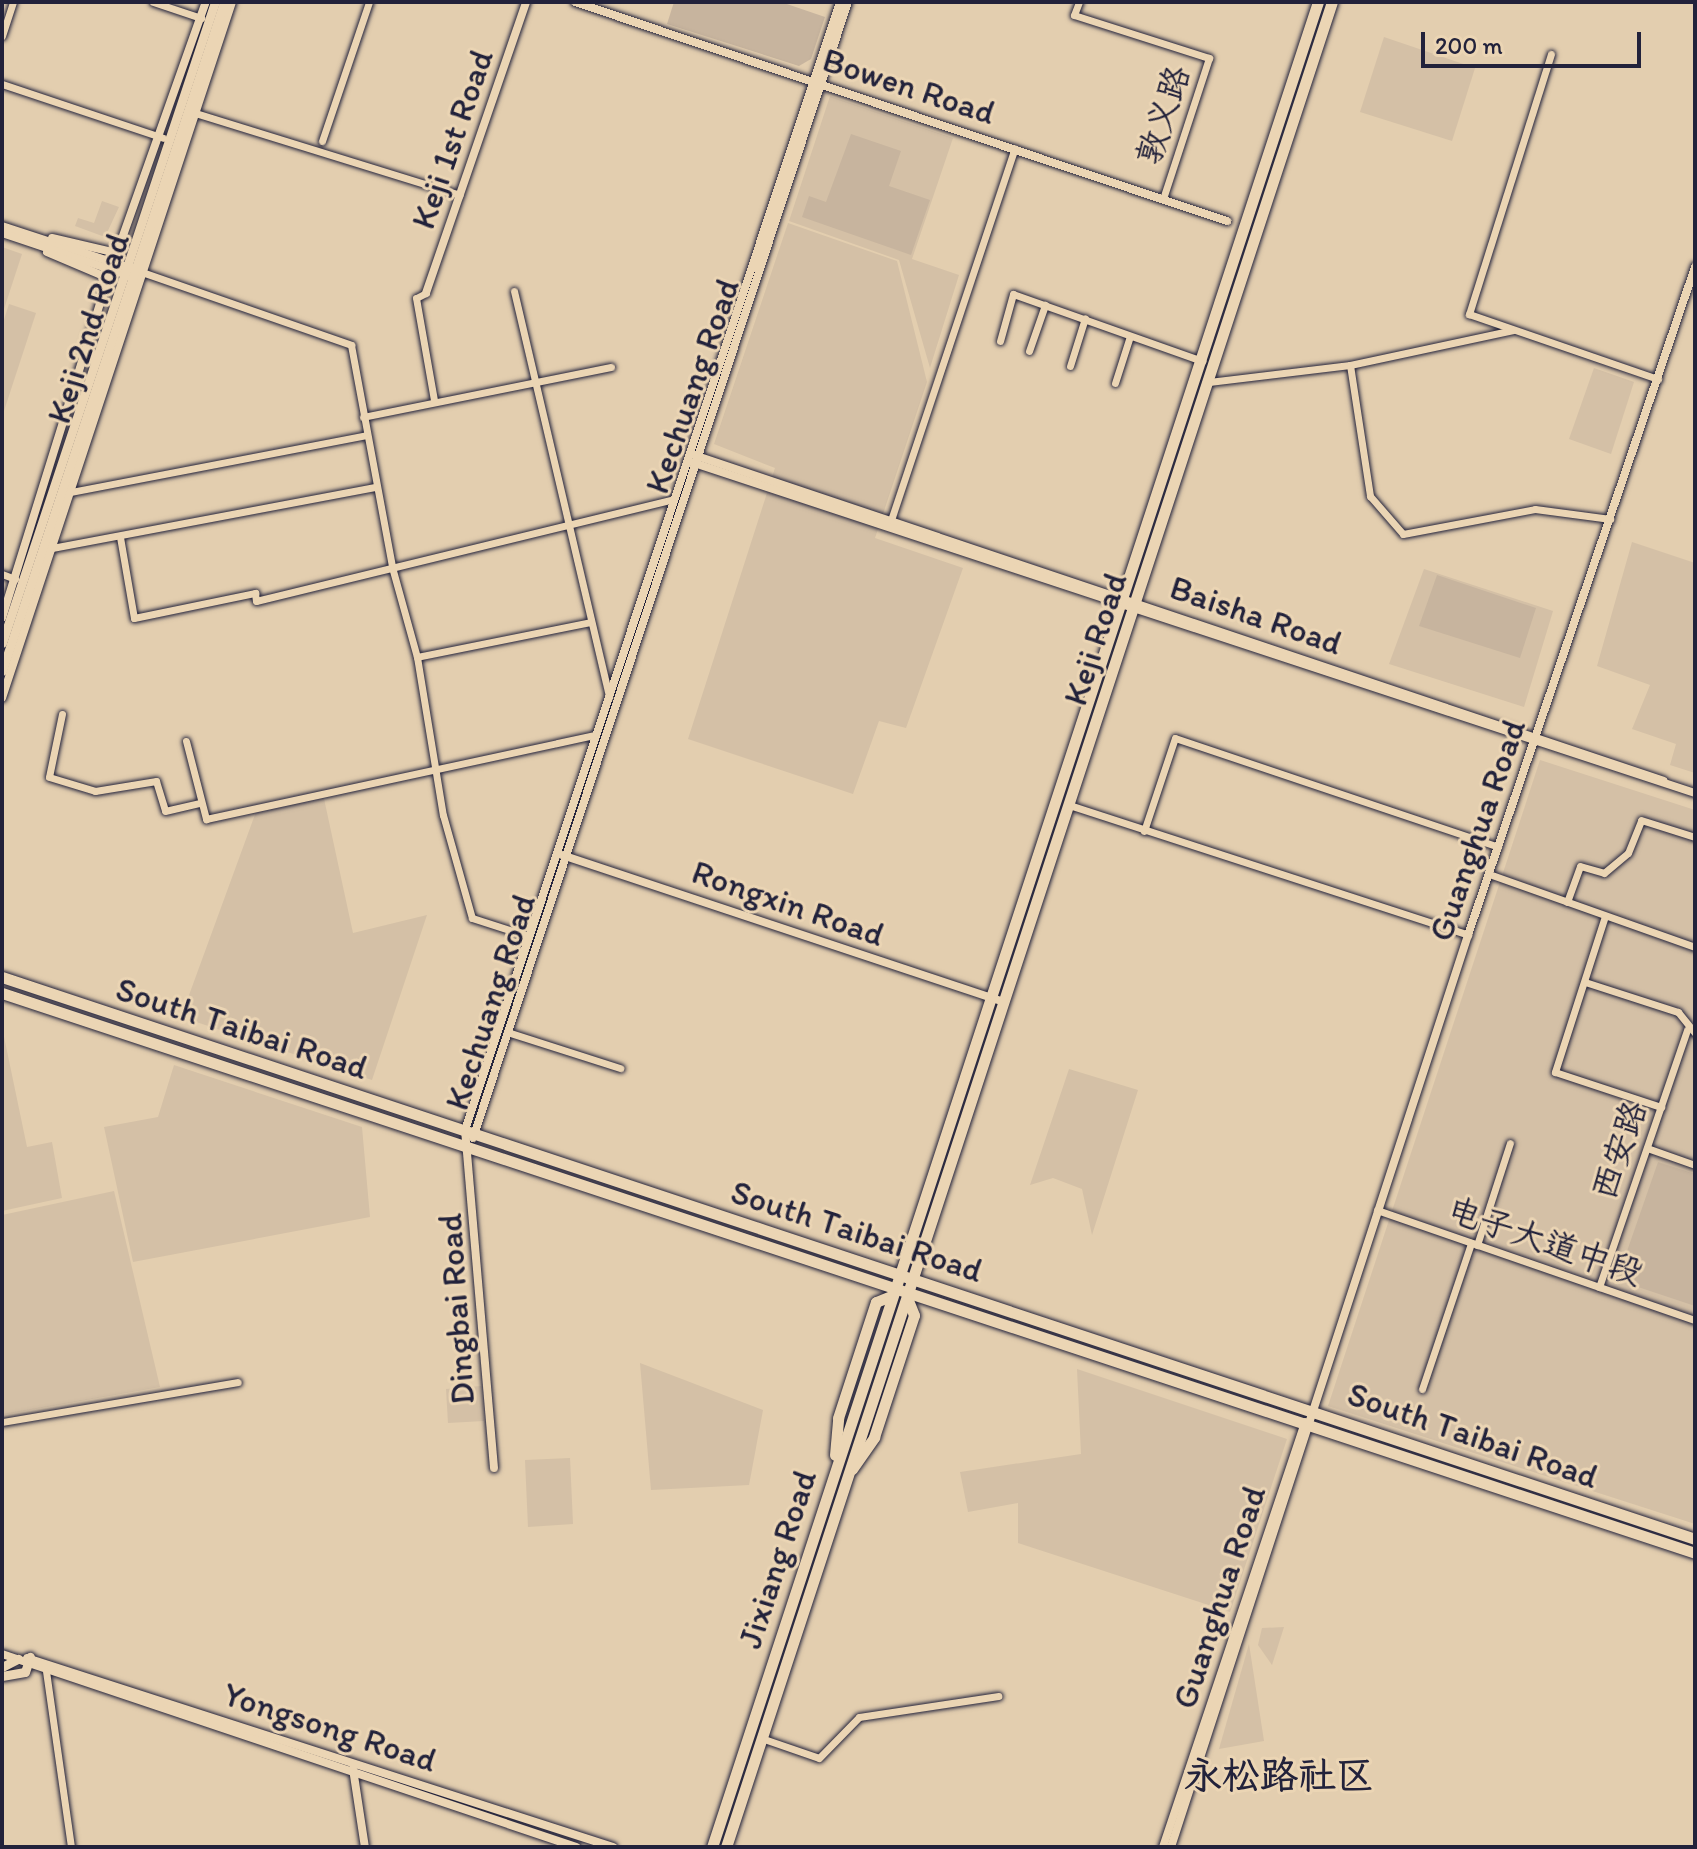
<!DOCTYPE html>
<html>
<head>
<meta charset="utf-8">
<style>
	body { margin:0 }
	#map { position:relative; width:1697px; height:1849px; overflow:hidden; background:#e3ceaf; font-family:Itim,"LXGW WenKai TC",sans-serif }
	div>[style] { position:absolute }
	.built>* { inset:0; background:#d4c0a6 }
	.green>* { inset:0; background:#c7b49e }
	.roads { filter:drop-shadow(0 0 2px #22223b) drop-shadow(0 0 2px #22223b) }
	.minor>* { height:7px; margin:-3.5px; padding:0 3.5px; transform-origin:3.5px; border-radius:3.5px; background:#ebd5b4 }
	.tertiary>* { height:8px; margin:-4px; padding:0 4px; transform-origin:4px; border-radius:4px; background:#ebd5b4 }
	.secondary>* { height:9px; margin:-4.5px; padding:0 4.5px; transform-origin:4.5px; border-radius:4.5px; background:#ebd5b4 }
	.primary>* { height:11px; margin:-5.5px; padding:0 5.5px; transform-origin:5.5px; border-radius:5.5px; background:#ebd5b4 }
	span { translate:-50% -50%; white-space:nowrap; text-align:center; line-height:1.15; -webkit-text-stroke:6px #ebd5b4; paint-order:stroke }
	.street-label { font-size:34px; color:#22223b }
	.quarter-label { font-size:38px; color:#22223b; font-weight:700 }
	.frame { position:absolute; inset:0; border:4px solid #22223b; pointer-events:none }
	.scale { position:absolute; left:1421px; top:32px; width:220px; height:36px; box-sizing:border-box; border:4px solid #22223b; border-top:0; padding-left:10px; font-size:24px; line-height:28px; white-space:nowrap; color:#22223b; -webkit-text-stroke:6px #ebd5b4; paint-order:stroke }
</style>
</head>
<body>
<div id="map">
	<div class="built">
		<div style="clip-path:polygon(1384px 37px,1475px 68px,1452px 141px,1360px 112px)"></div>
		<div style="clip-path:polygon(830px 96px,953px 138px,912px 259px,959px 275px,930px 368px,899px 260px,789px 221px)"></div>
		<div style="clip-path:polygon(102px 201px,119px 207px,105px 237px,75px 226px,78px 218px,94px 223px)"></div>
		<div style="clip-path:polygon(788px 223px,897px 261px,927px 382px,875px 538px,963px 568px,906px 728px,879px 721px,853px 794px,688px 739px,775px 468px,714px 444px)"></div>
		<div style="clip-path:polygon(2px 247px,22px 254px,2px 315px)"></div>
		<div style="clip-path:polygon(9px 304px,36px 313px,2px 417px,2px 326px)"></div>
		<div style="clip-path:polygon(1594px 368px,1634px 382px,1611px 454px,1569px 439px)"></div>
		<div style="clip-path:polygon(1632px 542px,1695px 563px,1695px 773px,1670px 765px,1676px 744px,1632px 729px,1650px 685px,1597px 666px)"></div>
		<div style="clip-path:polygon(1424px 569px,1553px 611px,1524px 707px,1389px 664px)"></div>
		<div style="clip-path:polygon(1540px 760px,1695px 810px,1695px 1524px,1328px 1406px)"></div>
		<div style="clip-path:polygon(323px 794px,353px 933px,427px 915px,372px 1080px,181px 1017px,257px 809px)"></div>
		<div style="clip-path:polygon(2px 1027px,27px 1147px,52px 1142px,62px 1198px,2px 1211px)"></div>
		<div style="clip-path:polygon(174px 1065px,362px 1127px,370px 1217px,133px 1262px,104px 1127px,158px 1117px)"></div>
		<div style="clip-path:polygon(1069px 1069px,1138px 1090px,1092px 1235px,1082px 1189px,1053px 1178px,1030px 1185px)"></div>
		<div style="clip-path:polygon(114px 1191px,160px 1387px,2px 1415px,2px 1215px)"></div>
		<div style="clip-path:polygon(640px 1363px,763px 1410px,749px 1485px,651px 1490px)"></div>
		<div style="clip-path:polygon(1077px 1369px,1287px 1439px,1230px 1612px,1018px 1543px,1018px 1503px,968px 1512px,960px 1472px,1081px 1454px)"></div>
		<div style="clip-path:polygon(481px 1386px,484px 1421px,448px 1423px,446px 1389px)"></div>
		<div style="clip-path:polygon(570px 1458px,573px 1524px,528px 1527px,525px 1460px)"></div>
		<div style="clip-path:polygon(1284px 1627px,1272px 1665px,1258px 1645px,1262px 1628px)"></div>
		<div style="clip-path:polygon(1249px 1644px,1264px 1741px,1219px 1749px)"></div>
	</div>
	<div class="green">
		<div style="clip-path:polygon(674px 2px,781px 2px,825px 17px,811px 59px,799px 66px,667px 24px)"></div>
		<div style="clip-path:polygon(851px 134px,901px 151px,889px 186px,930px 200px,911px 255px,802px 217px,809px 196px,826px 202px)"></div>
		<div style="clip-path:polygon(1437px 575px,1536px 608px,1520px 658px,1419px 626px)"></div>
		<div style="clip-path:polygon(1658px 1162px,1695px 1174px,1695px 1306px,1617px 1280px)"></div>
	</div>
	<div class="roads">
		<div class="minor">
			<div style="left:153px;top:2px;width:51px;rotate:18.4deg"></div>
			<div style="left:1079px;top:2px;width:14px;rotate:111deg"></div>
			<div style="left:1074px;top:15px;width:142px;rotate:17.7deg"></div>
			<div style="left:1209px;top:58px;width:148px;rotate:108.1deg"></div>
			<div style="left:2px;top:36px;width:36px;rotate:-72deg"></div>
			<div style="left:1551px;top:54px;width:273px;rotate:107.5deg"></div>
			<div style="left:1469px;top:314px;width:200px;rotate:19deg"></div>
			<div style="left:2px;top:84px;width:170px;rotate:18.5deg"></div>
			<div style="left:195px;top:113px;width:277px;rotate:17.2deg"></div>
			<div style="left:322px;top:141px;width:147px;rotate:-71.3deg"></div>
			<div style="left:139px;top:271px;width:225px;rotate:19.2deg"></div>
			<div style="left:351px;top:345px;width:226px;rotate:79.5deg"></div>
			<div style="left:392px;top:567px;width:93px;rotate:74.5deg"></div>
			<div style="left:417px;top:657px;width:160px;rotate:80.7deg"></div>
			<div style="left:443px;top:815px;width:107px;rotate:74.3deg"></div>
			<div style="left:472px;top:918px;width:59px;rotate:17.8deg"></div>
			<div style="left:514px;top:291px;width:417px;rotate:76.8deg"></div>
			<div style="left:426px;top:293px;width:11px;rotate:153deg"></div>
			<div style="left:416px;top:298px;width:104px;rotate:80deg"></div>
			<div style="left:1000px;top:341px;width:49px;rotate:-74.5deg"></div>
			<div style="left:1013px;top:294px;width:201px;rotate:19.5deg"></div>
			<div style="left:1029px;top:351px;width:49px;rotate:-70.8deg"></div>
			<div style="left:1350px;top:365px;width:133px;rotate:81.3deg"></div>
			<div style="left:1370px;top:496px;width:50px;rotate:49deg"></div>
			<div style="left:1403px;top:534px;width:134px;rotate:-10.7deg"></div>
			<div style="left:1535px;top:509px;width:76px;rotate:7.6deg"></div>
			<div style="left:1070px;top:366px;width:50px;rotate:-72.6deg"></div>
			<div style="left:1209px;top:382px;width:142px;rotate:-6.9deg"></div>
			<div style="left:1350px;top:365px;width:167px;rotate:-12.1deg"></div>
			<div style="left:1115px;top:383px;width:49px;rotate:-72.3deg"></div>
			<div style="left:363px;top:417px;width:253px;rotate:-11.4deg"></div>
			<div style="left:71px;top:492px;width:300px;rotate:-10.9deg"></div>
			<div style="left:889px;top:526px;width:398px;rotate:-71.6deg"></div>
			<div style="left:120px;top:537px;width:82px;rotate:80.2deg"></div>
			<div style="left:134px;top:618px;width:124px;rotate:-11.7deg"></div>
			<div style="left:255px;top:593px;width:8px;rotate:83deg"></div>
			<div style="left:256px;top:601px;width:430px;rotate:-13.7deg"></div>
			<div style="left:52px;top:548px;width:330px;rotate:-10.7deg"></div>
			<div style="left:2px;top:574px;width:14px;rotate:21deg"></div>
			<div style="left:417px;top:657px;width:177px;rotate:-11.4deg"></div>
			<div style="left:62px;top:714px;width:64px;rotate:101.7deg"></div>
			<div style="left:49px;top:777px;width:48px;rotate:16.9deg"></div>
			<div style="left:95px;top:791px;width:62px;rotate:-9.3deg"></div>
			<div style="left:156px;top:781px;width:31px;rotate:73deg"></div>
			<div style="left:165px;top:811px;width:37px;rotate:-13deg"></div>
			<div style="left:186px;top:741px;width:81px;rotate:75.6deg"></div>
			<div style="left:206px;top:819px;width:399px;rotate:-12.2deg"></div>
			<div style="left:1069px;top:805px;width:420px;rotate:18deg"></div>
			<div style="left:1144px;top:831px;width:98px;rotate:-71.6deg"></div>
			<div style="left:1175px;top:738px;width:341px;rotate:18.6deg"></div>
			<div style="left:1489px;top:874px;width:219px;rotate:19.5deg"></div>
			<div style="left:1567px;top:902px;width:38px;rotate:-70deg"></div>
			<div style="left:1580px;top:866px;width:25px;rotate:16deg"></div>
			<div style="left:1604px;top:873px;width:31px;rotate:-40deg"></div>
			<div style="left:1628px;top:853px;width:35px;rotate:-68deg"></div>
			<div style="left:1641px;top:820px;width:57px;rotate:17.5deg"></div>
			<div style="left:1605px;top:916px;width:164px;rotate:107.8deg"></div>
			<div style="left:1555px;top:1072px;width:112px;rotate:18.3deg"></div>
			<div style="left:1585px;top:982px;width:98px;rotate:17.9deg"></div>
			<div style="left:1678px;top:1012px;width:27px;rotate:51deg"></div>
			<div style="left:507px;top:1032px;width:119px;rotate:17.7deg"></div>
			<div style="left:1647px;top:1148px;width:51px;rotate:19.5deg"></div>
			<div style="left:1377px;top:1210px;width:336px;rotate:19.1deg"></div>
			<div style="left:1477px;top:1245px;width:107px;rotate:-72.1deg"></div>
			<div style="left:1599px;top:1287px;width:272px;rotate:-71.1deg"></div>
			<div style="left:1422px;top:1389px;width:154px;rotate:-71.4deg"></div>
			<div style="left:2px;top:1422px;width:239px;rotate:-9.6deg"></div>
			<div style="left:45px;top:1664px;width:185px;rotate:81.9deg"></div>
			<div style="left:761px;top:1738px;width:61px;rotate:19deg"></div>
			<div style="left:819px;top:1758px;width:57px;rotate:-45.7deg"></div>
			<div style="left:859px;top:1717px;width:141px;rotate:-8.6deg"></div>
		</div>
		<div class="tertiary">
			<div style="left:575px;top:2px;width:688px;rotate:18.57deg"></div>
			<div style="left:2px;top:226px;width:135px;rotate:18.2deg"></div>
			<div style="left:2px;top:233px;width:135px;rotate:18.6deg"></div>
			<div style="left:52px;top:238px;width:67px;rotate:13deg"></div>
			<div style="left:47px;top:252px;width:66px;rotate:23.1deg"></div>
			<div style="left:426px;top:293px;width:308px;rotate:-71deg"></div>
			<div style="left:691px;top:454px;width:1026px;rotate:18.58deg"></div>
			<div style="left:691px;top:462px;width:1057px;rotate:18.25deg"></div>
			<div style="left:2px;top:618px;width:356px;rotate:-72.7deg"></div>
			<div style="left:108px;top:278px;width:293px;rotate:-70.5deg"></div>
			<div style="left:2px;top:698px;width:733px;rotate:-71.71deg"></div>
			<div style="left:562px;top:855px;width:465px;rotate:18.4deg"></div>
			<div style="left:473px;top:1138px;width:1196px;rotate:-71.73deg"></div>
			<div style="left:494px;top:1468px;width:339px;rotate:-94.9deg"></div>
			<div style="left:465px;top:1130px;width:1189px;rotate:-71.61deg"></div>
			<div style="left:2px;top:1654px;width:606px;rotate:18.58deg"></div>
			<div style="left:27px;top:1658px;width:616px;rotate:17.88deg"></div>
			<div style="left:353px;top:1769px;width:79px;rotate:81.3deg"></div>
			<div style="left:1163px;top:1847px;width:448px;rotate:-71.5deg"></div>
			<div style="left:1171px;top:1847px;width:959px;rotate:-71.96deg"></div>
			<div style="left:1468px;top:935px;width:706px;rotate:-71.23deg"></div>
		</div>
		<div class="secondary">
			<div style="left:2px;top:643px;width:675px;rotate:-71.62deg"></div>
			<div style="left:2px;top:671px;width:705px;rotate:-71.64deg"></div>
			<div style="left:2px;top:1667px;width:18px;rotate:-27deg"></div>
			<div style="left:2px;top:1676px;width:23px;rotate:-10deg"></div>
			<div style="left:25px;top:1672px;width:16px;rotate:-72deg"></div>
		</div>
		<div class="primary">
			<div style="left:2px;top:977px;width:1784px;rotate:18.36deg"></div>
			<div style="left:2px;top:993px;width:1783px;rotate:18.3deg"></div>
			<div style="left:835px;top:1455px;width:37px;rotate:-85deg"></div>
			<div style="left:838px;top:1418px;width:122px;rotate:-71.9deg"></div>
			<div style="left:876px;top:1302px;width:16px;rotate:-22deg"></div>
			<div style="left:852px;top:1469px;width:39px;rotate:-55deg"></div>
			<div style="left:874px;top:1437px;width:128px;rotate:-71.8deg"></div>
			<div style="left:914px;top:1315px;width:18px;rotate:-112deg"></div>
			<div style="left:712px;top:1847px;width:1942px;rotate:-71.82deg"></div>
			<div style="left:726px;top:1847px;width:1942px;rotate:-71.82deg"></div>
		</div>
	</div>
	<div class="street-label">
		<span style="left:909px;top:86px;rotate:18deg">Bowen Road</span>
		<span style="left:1163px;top:115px;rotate:-72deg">敦义路</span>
		<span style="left:452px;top:139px;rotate:-71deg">Keji 1st Road</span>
		<span style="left:88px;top:328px;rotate:-72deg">Keji 2nd Road</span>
		<span style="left:692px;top:386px;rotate:-71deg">Kechuang Road</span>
		<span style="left:1256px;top:615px;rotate:19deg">Baisha Road</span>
		<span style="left:1095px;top:639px;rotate:-72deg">Keji Road</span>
		<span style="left:1477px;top:830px;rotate:-71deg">Guanghua Road</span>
		<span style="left:788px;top:903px;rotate:19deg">Rongxin Road</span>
		<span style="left:490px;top:1002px;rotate:-72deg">Kechuang Road</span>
		<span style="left:242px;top:1028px;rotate:18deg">South Taibai Road</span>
		<span style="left:1619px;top:1150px;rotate:-71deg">西安路</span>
		<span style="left:857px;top:1231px;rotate:18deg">South Taibai Road</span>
		<span style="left:1545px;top:1241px;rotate:19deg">电子大道中段</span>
		<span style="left:456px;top:1309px;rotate:-94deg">Dingbai Road</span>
		<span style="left:1473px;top:1435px;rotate:19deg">South Taibai Road</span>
		<span style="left:777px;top:1559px;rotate:-72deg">Jixiang Road</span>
		<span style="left:1219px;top:1597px;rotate:-72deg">Guanghua Road</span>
		<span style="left:330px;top:1727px;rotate:18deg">Yongsong Road</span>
	</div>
	<div class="quarter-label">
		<span style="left:1279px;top:1776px">永松路社区</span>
	</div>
	<div class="frame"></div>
	<div class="scale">200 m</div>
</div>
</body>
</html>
